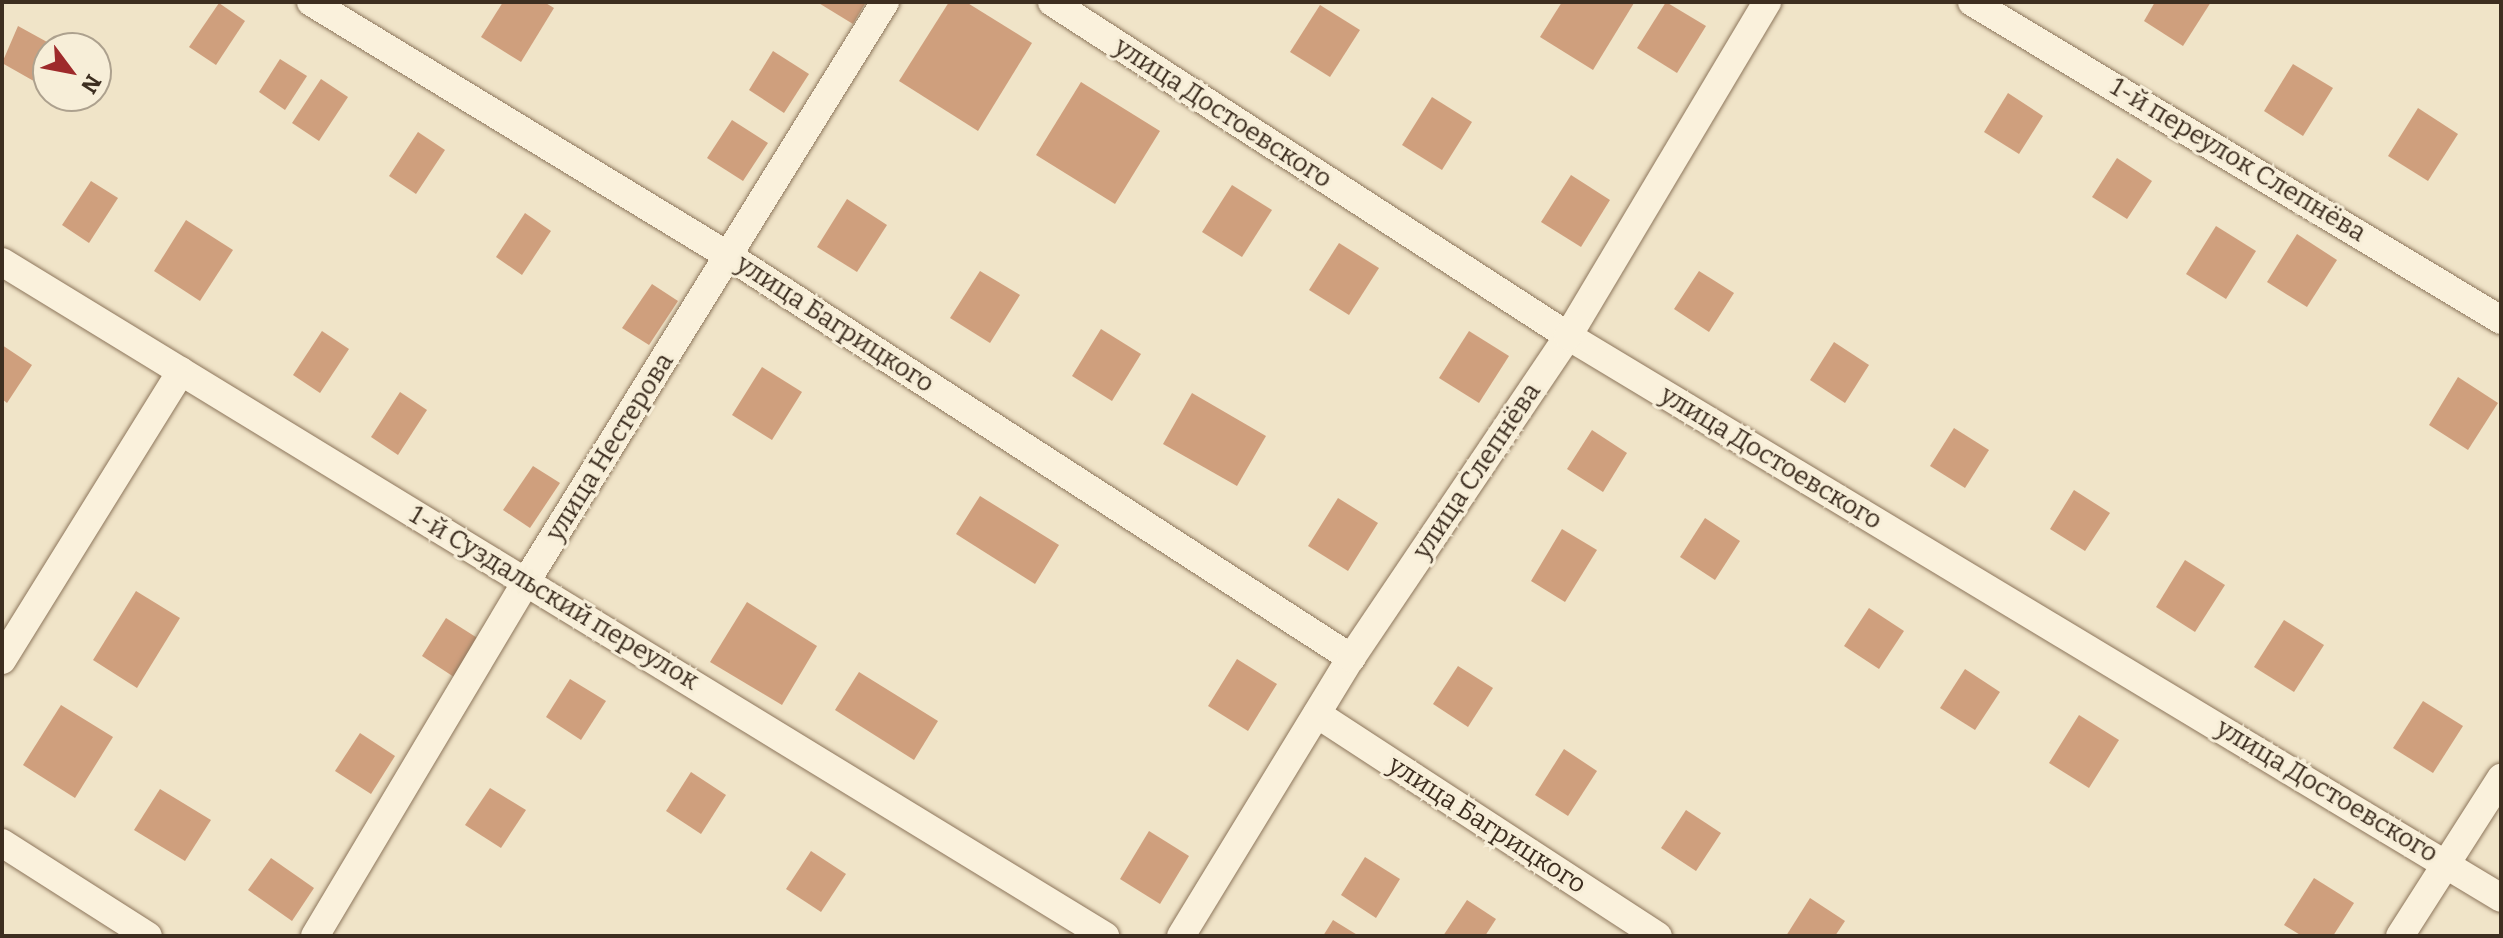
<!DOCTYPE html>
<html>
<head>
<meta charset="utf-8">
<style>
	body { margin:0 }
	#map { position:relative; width:2503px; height:938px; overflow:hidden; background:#f0e4c8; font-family:Bitter,serif }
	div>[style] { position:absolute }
	.building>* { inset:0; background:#cf9f7d }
	.roads { filter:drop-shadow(0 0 2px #8d765c) drop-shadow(0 0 2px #8d765c) }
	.minor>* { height:28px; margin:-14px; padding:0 14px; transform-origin:14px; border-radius:14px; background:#faf1dc }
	span { translate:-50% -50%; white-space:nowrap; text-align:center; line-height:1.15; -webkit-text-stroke:6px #f7eed8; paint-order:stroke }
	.street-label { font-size:26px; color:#3d2e20 }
	.frame { position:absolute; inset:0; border:4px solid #3d2e20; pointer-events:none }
	.north { position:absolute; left:32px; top:32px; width:80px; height:80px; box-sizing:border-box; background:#f7eed8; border:2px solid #ada18e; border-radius:50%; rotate:122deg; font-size:22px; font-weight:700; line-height:32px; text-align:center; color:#3d2e20 }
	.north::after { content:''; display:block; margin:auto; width:28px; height:36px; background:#9e2a2b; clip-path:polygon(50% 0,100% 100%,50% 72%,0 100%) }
</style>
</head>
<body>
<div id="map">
	<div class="building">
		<div style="clip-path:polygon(503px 2px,544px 2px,554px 8px,521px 62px,481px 37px)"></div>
		<div style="clip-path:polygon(817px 2px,866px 2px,853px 24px)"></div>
		<div style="clip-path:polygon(949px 2px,966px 2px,1032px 43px,978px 131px,899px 81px)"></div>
		<div style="clip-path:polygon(1562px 2px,1634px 3px,1593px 70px,1540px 37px)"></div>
		<div style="clip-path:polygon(1666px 2px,1706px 26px,1677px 73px,1637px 48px)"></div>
		<div style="clip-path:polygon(2155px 2px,2211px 2px,2183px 46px,2144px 21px)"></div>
		<div style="clip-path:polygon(219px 3px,245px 21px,216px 65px,189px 47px)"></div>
		<div style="clip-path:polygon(1320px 5px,1360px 30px,1330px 77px,1290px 52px)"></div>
		<div style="clip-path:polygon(18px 26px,58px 48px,48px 48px,48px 68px,39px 84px,2px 63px)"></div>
		<div style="clip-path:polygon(773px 51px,809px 74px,784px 113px,749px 90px)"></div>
		<div style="clip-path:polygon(280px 59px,307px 76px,285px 110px,259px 92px)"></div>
		<div style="clip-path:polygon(2293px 64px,2333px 88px,2303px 136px,2264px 111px)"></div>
		<div style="clip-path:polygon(321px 79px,348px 97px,319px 141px,292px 123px)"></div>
		<div style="clip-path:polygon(1081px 82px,1160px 131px,1115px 204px,1036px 155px)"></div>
		<div style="clip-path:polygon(2008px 93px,2043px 116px,2019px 154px,1984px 132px)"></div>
		<div style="clip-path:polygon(1432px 97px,1472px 122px,1442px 170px,1402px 145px)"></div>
		<div style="clip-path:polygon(2418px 108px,2458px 134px,2428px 181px,2388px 156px)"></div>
		<div style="clip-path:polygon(732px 120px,768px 143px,743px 181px,707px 158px)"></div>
		<div style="clip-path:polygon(418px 132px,445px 150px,416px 194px,389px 176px)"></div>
		<div style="clip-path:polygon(2117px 158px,2152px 181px,2127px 219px,2092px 197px)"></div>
		<div style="clip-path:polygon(1571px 175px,1610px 200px,1581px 247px,1541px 222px)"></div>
		<div style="clip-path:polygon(91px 181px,118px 198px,89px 243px,62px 225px)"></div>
		<div style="clip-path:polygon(1232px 185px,1272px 210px,1242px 257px,1202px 232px)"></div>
		<div style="clip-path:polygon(847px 199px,887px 225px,857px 272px,817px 247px)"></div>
		<div style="clip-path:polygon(525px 213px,551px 231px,522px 275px,496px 257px)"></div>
		<div style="clip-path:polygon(186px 220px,233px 250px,200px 301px,154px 271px)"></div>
		<div style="clip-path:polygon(2216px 226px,2256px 251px,2226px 299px,2186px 274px)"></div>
		<div style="clip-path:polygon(2297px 234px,2337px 260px,2307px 307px,2267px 282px)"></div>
		<div style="clip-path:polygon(1339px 243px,1379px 268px,1349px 315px,1309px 290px)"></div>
		<div style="clip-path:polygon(980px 271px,1020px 295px,990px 343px,950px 318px)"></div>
		<div style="clip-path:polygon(1699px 271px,1734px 293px,1709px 332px,1674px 309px)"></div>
		<div style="clip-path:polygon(652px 284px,678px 301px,649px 345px,622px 328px)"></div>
		<div style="clip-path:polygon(1101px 329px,1141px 354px,1112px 401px,1072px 376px)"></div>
		<div style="clip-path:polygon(322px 331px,349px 349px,320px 393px,293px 375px)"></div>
		<div style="clip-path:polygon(1469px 331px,1509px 356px,1479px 403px,1439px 378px)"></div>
		<div style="clip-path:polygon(1834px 342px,1869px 365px,1845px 403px,1810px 380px)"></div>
		<div style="clip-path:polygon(2px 345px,32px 365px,7px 403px,2px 399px)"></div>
		<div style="clip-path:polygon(762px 367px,802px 392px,772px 440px,732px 415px)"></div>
		<div style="clip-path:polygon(2458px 377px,2498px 403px,2468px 450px,2429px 425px)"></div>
		<div style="clip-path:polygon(400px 392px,427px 410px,398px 455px,371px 437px)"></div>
		<div style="clip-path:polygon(1192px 393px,1266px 436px,1237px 486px,1163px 444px)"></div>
		<div style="clip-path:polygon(1954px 428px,1989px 450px,1965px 488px,1930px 466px)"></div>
		<div style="clip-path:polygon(1592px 430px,1627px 453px,1603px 492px,1567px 469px)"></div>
		<div style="clip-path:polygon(533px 466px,560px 483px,530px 528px,503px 510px)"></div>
		<div style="clip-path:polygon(2074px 490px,2110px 513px,2085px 551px,2050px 529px)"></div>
		<div style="clip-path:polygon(980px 496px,1059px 545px,1035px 584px,956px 534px)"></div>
		<div style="clip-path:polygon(1338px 498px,1378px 523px,1348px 571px,1308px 546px)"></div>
		<div style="clip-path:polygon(1705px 518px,1740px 541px,1715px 580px,1680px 557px)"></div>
		<div style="clip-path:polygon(1562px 529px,1597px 550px,1565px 602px,1531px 581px)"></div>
		<div style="clip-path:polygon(2185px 560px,2225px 585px,2195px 632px,2156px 607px)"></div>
		<div style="clip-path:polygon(136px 591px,180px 618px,137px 688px,93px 660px)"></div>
		<div style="clip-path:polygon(747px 602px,817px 646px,782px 705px,710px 662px)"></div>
		<div style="clip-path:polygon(1869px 608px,1904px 631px,1879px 669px,1844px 646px)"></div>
		<div style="clip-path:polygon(446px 618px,482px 641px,457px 679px,422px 656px)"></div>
		<div style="clip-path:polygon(2284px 620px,2324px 645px,2294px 692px,2254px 667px)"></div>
		<div style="clip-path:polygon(1237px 659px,1277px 684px,1248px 731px,1208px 706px)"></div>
		<div style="clip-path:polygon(1458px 666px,1493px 688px,1468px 727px,1433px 704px)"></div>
		<div style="clip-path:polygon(1965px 669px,2000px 692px,1975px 730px,1940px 708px)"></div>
		<div style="clip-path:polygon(859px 672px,938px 721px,914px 760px,835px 710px)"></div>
		<div style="clip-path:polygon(570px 679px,606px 701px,581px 740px,546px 717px)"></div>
		<div style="clip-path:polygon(2423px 701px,2463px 726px,2433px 773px,2393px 748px)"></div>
		<div style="clip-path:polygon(61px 705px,113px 737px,75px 798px,23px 765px)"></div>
		<div style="clip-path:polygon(2079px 715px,2119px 740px,2089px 788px,2049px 763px)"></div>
		<div style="clip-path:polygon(360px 733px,395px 756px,371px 794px,335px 771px)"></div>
		<div style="clip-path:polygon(1564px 749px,1597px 771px,1568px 816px,1535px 795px)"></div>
		<div style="clip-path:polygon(691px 772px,726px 795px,701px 834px,666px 811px)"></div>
		<div style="clip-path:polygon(490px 788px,526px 810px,501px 848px,465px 825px)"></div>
		<div style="clip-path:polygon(160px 789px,211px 820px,185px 861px,134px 830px)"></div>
		<div style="clip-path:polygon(1686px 810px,1721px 833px,1696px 871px,1661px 848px)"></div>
		<div style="clip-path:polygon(1149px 831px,1189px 856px,1160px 904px,1120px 879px)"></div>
		<div style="clip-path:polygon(811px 851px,846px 874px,821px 912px,786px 889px)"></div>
		<div style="clip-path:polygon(1365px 857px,1400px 879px,1376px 918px,1341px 895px)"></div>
		<div style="clip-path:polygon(271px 858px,314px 888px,292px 921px,248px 890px)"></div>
		<div style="clip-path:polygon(2314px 878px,2354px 903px,2333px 936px,2302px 936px,2284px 925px)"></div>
		<div style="clip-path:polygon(1810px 898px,1845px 921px,1835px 936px,1786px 936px)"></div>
		<div style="clip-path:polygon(1467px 900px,1496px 919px,1485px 936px,1443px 936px)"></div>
		<div style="clip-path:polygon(1333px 920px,1359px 936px,1323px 936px)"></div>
	</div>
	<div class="roads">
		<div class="minor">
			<div style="left:311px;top:2px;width:489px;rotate:31.3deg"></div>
			<div style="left:729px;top:256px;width:741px;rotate:32.87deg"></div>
			<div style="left:1052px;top:2px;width:615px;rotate:32.91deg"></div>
			<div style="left:1568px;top:336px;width:1089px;rotate:31.06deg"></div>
			<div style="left:1972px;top:2px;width:617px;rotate:31.01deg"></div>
			<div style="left:2px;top:262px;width:1293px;rotate:31.43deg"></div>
			<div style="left:2px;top:660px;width:340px;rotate:-58.2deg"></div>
			<div style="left:1317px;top:714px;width:407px;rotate:33.1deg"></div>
			<div style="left:2px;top:843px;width:173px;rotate:32.5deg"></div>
			<div style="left:315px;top:936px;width:414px;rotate:-59.2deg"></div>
			<div style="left:527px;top:580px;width:680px;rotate:-58.23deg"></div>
			<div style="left:1181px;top:936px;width:326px;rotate:-58.6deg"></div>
			<div style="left:1351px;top:658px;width:388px;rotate:-56deg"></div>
			<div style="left:1568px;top:336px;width:389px;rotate:-59.2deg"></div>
			<div style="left:2400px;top:936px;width:188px;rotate:-57.4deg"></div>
		</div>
	</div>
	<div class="street-label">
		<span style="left:1223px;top:113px;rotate:33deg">улица Достоевского</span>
		<span style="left:2238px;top:160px;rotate:31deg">1-й переулок Слепнёва</span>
		<span style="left:835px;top:324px;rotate:33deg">улица Багрицкого</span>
		<span style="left:610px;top:447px;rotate:-58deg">улица Нестерова</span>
		<span style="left:1771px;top:458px;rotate:31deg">улица Достоевского</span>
		<span style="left:1477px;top:471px;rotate:-56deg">улица Слепнёва</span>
		<span style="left:554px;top:598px;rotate:31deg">1-й Суздальский переулок</span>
		<span style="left:2327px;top:791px;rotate:31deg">улица Достоевского</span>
		<span style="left:1487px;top:825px;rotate:33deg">улица Багрицкого</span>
	</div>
	<div class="frame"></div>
	<div class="north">N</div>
</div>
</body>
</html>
